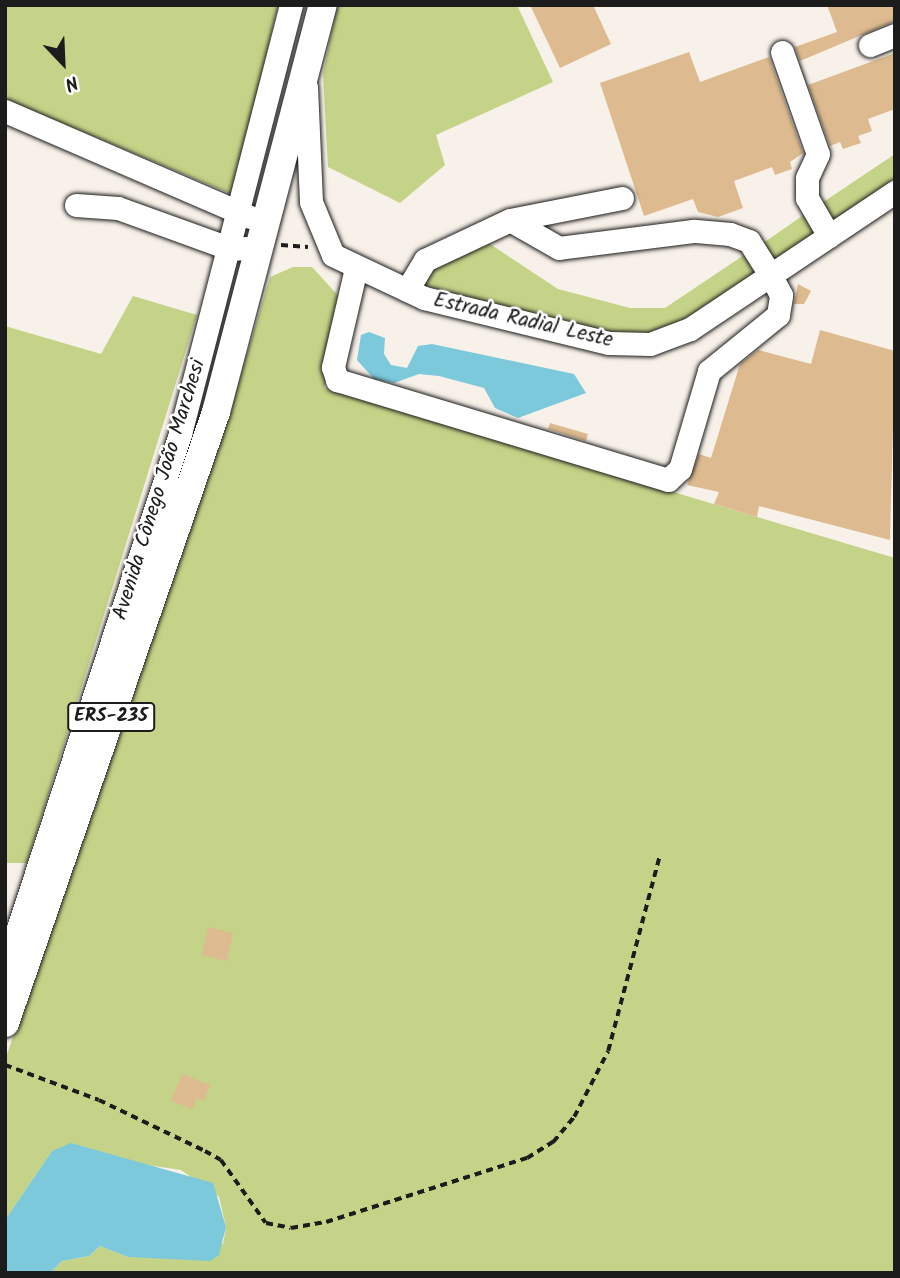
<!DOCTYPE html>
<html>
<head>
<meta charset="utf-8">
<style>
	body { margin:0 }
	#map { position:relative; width:900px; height:1278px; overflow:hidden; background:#f8f1e9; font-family:Kalam,sans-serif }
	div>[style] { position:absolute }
	.green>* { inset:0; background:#c4d387 }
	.water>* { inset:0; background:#7cc9db }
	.building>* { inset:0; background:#ddba8f }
	.path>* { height:3.5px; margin-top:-1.75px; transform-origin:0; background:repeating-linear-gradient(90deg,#1c1c1c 0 7px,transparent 0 12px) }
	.roads { filter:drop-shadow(0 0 2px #1c1c1c) drop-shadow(0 0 2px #1c1c1c) }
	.minor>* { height:23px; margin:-11.5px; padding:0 11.5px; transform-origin:11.5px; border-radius:11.5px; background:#fff }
	.major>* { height:28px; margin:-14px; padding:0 14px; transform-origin:14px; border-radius:14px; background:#fff }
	span { translate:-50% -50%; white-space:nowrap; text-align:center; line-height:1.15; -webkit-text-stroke:5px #fff; paint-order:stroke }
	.shield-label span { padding:2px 5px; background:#fff; border:2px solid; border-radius:5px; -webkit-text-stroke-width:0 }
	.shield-label { font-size:19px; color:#1c1c1c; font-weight:700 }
	.street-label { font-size:21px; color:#1c1c1c }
	.frame { position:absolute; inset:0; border:7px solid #1c1c1c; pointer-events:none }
	.north { position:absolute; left:28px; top:28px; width:70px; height:70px; -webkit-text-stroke:5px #fff; paint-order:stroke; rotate:157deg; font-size:19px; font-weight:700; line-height:28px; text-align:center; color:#1c1c1c }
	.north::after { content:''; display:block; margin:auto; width:24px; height:32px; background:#1c1c1c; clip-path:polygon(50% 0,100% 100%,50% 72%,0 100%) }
</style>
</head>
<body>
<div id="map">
	<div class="green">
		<div style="clip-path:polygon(5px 5px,278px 5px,234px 195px,5px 99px)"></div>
		<div style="clip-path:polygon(337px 5px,517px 5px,553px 82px,436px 135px,445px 165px,400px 203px,328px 167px,323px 75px)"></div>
		<div style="clip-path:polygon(895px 154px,895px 179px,829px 224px,819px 205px)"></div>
		<div style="clip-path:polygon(808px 212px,818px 230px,770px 263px,760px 245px)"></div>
		<div style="clip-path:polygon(487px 242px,558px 289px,630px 308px,665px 308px,750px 251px,760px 269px,686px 319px,649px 334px,607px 333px,418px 284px,422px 273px)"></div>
		<div style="clip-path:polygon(293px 267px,312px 267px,344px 302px,324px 388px,895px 558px,895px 1273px,50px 1273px,62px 1261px,89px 1256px,100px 1246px,128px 1257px,223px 1244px,226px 1227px,219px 1197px,181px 1170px,52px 1151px,5px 1220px,5px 1060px,227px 421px,270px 277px)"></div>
		<div style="clip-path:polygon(133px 296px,197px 315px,27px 863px,5px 863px,5px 326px,101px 354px)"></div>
	</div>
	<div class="water">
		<div style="clip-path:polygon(369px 332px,385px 338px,384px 354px,391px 365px,407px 368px,418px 346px,432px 344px,574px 374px,586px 393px,518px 418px,495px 408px,484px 388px,439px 376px,419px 374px,394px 383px,374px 379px,357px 360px,361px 335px)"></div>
		<div style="clip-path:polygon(71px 1143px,213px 1183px,226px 1227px,219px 1255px,210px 1261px,128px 1257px,100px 1246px,89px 1256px,62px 1261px,50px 1273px,5px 1273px,5px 1220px,52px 1151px)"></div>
	</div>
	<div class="building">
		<div style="clip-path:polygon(530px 5px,593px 5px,611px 44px,560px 68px)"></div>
		<div style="clip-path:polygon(827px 5px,895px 5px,895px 21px,800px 61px,795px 47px,837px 32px)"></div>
		<div style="clip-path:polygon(689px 52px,700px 82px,769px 57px,803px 153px,790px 162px,792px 169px,775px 175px,772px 167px,734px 181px,743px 208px,718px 217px,698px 212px,693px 199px,644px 216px,600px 83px)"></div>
		<div style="clip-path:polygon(895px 53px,895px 109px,868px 119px,872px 131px,858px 136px,861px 143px,843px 149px,840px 142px,830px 146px,808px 85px)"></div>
		<div style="clip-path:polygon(798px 284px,811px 291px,804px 304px,794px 304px)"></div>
		<div style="clip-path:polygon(820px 330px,895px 351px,890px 540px,759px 506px,757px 517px,714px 504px,719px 492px,687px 485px,699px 454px,711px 458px,740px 364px,758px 350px,811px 364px)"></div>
		<div style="clip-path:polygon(550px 423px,588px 434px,586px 441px,548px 429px)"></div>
		<div style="clip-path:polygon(208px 927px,233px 933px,227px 961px,202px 955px)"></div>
		<div style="clip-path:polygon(182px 1074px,210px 1085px,204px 1101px,196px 1098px,193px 1109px,171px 1101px)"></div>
	</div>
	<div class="path">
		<div style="left:281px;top:245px;width:27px;rotate:4deg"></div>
		<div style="left:5px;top:1065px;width:100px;rotate:20.4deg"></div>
		<div style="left:99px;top:1100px;width:118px;rotate:25.7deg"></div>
		<div style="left:205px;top:1151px;width:18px;rotate:29deg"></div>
		<div style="left:221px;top:1160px;width:77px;rotate:54.5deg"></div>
		<div style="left:266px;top:1223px;width:25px;rotate:11deg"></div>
		<div style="left:291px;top:1228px;width:36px;rotate:-10deg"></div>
		<div style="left:326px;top:1222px;width:211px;rotate:-17.7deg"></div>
		<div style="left:527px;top:1158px;width:31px;rotate:-32deg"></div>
		<div style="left:553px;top:1142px;width:33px;rotate:-50deg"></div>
		<div style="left:574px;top:1117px;width:74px;rotate:-62.7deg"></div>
		<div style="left:608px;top:1051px;width:200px;rotate:-75.2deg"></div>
	</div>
	<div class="roads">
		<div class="minor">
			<div style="left:870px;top:45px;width:27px;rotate:-22deg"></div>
			<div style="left:782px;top:52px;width:108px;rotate:70.6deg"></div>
			<div style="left:818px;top:154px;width:26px;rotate:115deg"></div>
			<div style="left:807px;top:178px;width:20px;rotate:90deg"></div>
			<div style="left:807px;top:198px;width:44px;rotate:59.9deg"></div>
			<div style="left:306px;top:87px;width:115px;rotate:87.5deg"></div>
			<div style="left:311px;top:202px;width:57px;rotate:67.5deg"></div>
			<div style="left:333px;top:255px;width:101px;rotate:25.3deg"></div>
			<div style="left:424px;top:298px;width:190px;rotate:13.7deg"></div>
			<div style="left:609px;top:343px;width:41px;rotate:1.4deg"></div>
			<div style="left:650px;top:344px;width:43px;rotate:-20.6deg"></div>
			<div style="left:690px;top:329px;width:247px;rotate:-33.8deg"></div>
			<div style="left:5px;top:111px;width:267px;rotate:23.4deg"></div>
			<div style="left:76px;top:205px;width:42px;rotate:4.1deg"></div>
			<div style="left:118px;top:208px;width:120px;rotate:19.9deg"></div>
			<div style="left:231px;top:249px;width:15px;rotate:-4deg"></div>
			<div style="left:356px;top:268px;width:102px;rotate:103.1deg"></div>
			<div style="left:333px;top:367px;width:14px;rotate:73deg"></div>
			<div style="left:337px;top:380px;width:346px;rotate:16.8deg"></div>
			<div style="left:668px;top:480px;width:16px;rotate:-43deg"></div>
			<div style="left:680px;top:469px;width:102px;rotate:-73.5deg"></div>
			<div style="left:709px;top:371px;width:89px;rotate:-39.1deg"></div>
			<div style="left:778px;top:315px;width:20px;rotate:-81deg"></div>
			<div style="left:781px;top:295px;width:21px;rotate:-118deg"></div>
			<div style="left:771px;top:276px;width:41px;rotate:-122.2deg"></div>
			<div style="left:749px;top:241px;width:20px;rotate:-160deg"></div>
			<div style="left:730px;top:234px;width:37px;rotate:-175deg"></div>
			<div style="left:693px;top:231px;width:135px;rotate:172.8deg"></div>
			<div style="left:559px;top:248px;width:56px;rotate:-150.3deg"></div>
			<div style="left:407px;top:290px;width:35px;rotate:-59deg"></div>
			<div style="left:425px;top:260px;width:94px;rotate:-25.2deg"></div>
			<div style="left:510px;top:220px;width:114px;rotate:-11.1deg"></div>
			<div style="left:5px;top:968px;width:562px;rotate:-71.86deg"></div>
			<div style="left:180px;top:434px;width:443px;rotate:-75.5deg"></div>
		</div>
		<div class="major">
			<div style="left:5px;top:1023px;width:646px;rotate:-70.95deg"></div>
			<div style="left:216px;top:412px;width:421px;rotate:-75.3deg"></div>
		</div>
	</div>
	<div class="shield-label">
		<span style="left:111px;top:717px">ERS-235</span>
	</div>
	<div class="street-label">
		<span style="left:523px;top:321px;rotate:13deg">Estrada Radial Leste</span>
		<span style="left:160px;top:490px;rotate:-73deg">Avenida Cônego João Marchesi</span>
	</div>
	<div class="frame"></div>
	<div class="north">N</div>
</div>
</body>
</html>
